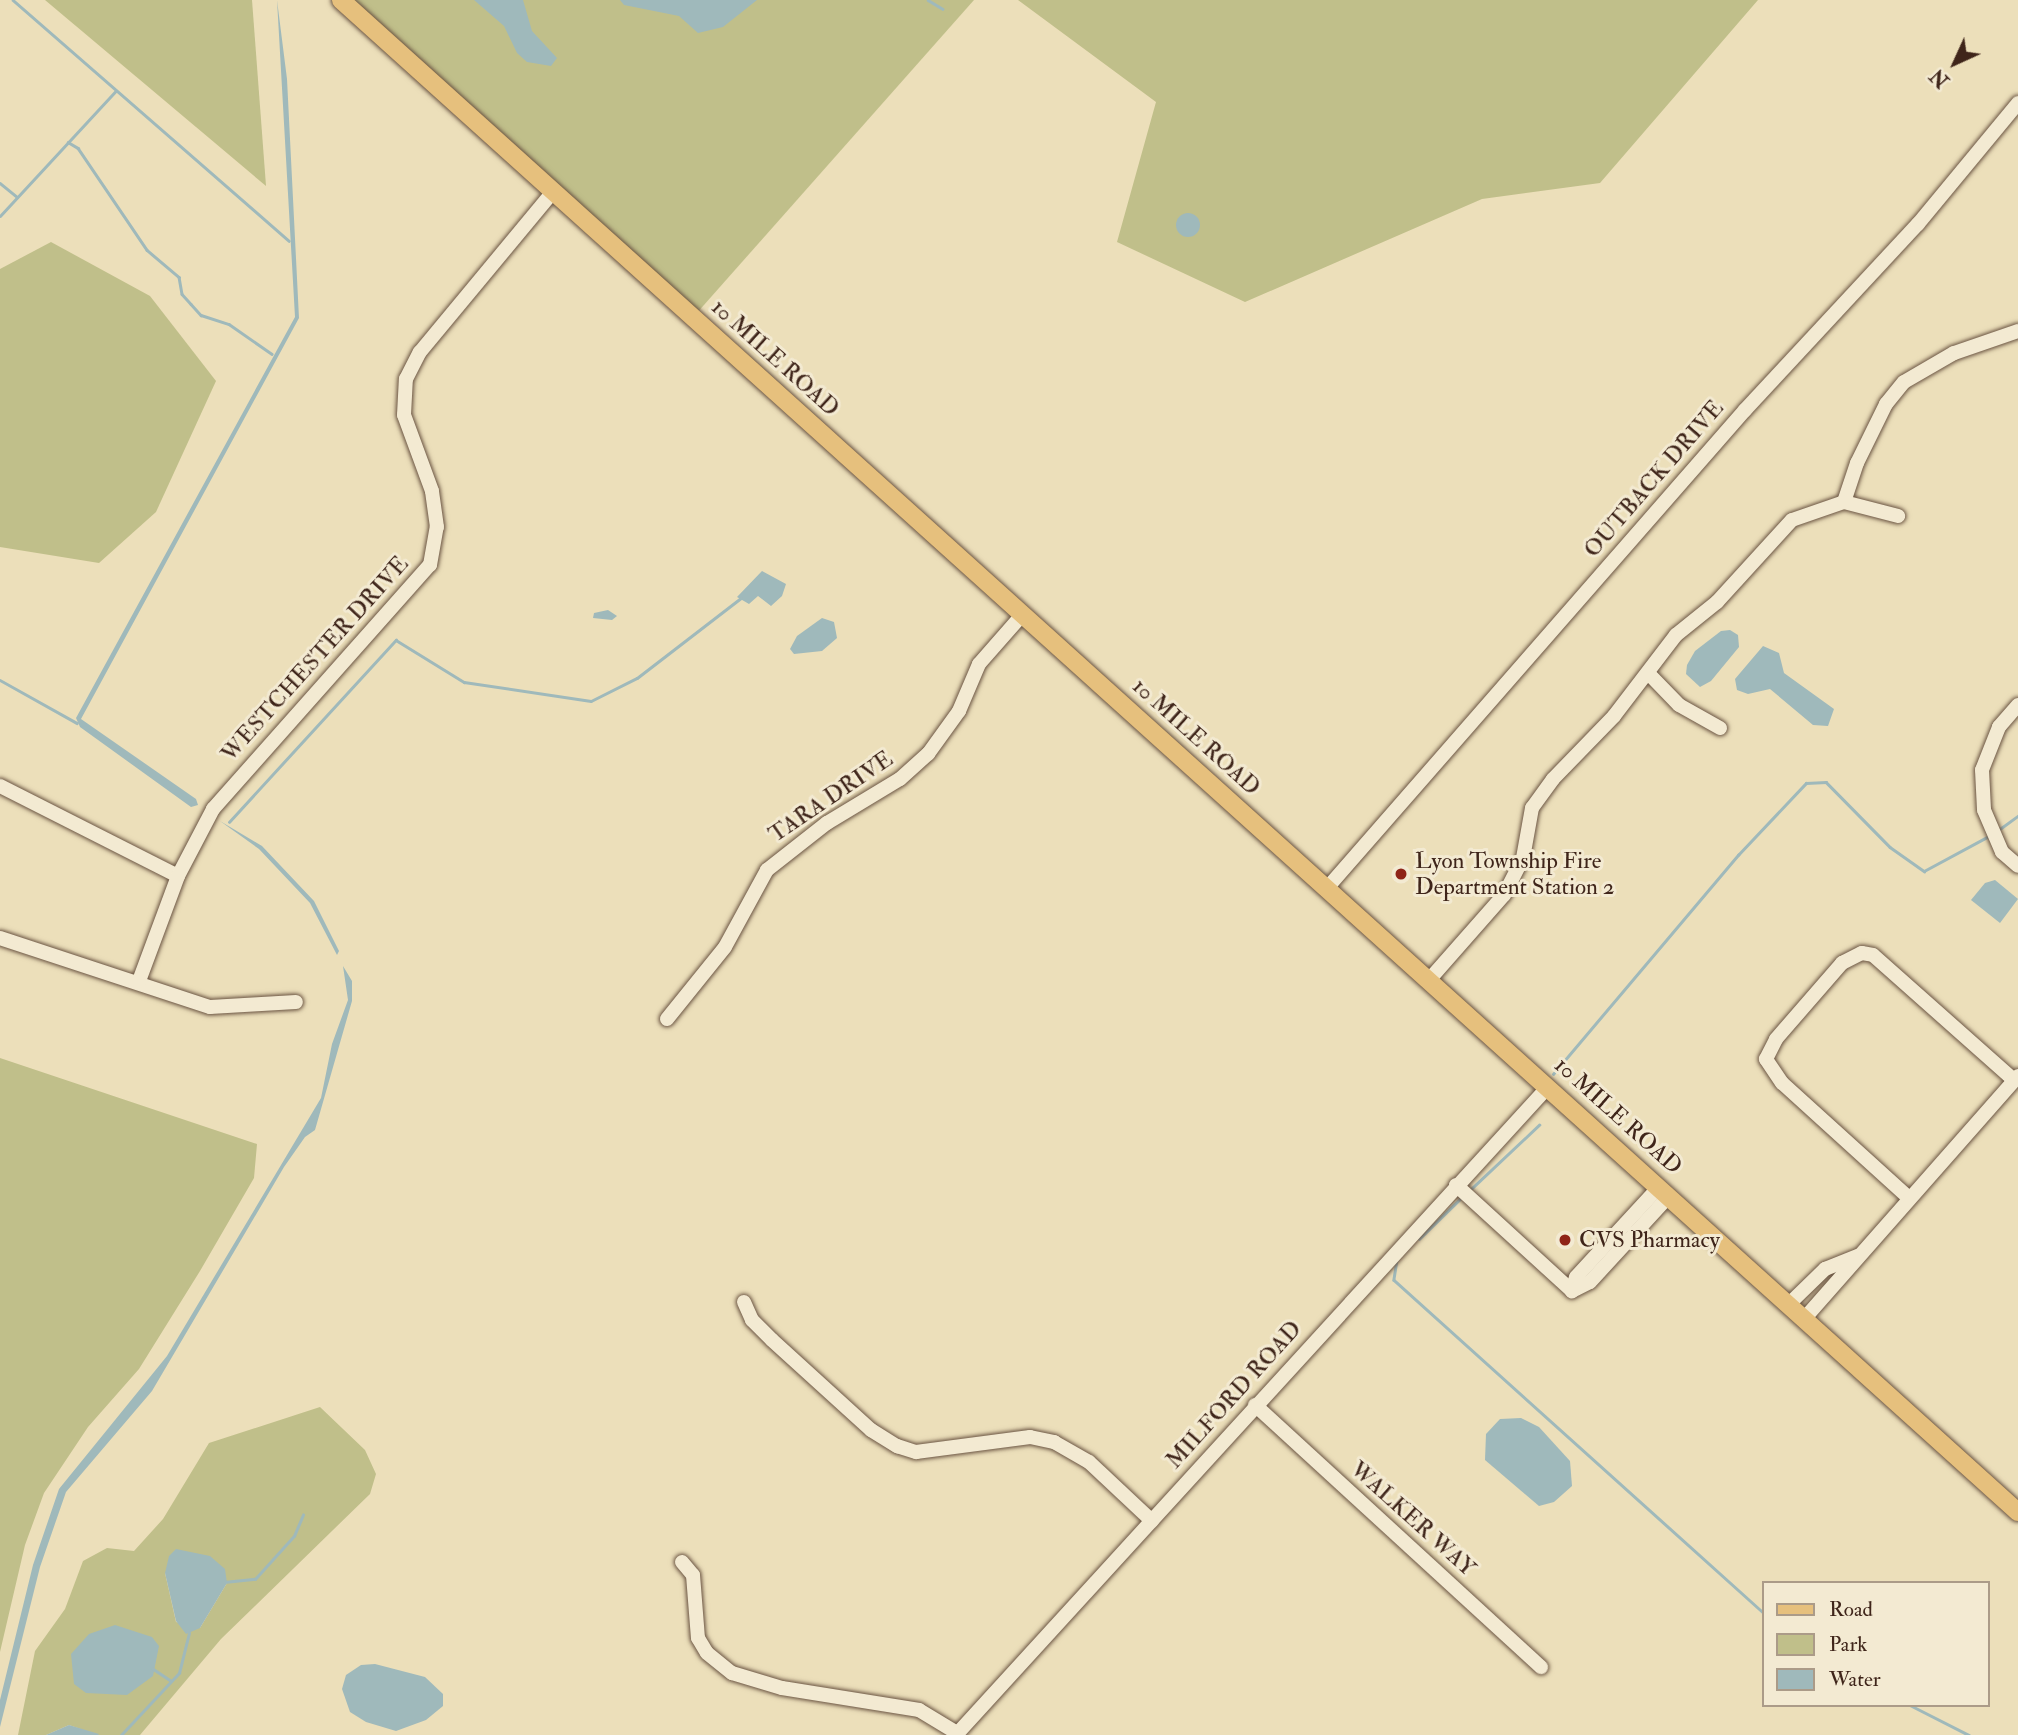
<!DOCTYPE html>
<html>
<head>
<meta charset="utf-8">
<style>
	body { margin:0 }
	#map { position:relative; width:2018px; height:1735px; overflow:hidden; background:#ecdfba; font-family:"IM FELL Double Pica",serif }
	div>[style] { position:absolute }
	.green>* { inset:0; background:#c0bf8a }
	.water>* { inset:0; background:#9fb9bb }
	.round { border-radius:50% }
	.stream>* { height:2.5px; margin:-1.25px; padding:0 1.25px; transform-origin:1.25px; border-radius:1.25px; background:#9fb9bb }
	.roads { filter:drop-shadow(0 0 2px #6a5442) drop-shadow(0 0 2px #6a5442) }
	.minor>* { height:14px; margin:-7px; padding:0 7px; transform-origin:7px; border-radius:7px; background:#f3ead2 }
	.major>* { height:18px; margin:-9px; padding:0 9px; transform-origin:9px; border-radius:9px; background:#e6c07d }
	.dots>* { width:19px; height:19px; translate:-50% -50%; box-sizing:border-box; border:4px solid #f3ead2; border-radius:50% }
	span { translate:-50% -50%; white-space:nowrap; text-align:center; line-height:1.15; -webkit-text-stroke:6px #f3ead2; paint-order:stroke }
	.street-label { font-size:23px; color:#3f251a }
	.poi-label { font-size:23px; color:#3f251a }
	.left { translate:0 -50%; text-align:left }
	.legend { position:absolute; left:1762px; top:1581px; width:228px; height:126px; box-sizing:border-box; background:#f3ead2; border:2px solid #ab9b88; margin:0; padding:9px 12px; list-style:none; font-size:21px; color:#3f251a }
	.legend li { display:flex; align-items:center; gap:14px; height:35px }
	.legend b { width:35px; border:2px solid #ab9b88 }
	.north { position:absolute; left:1920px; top:28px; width:70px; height:70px; -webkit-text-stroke:5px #f3ead2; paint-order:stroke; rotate:225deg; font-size:19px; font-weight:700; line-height:28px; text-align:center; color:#3f251a }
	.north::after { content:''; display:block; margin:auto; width:24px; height:32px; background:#3f251a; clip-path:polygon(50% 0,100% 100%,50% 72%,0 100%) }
</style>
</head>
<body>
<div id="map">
	<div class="green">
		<div style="clip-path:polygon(45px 0,252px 0,266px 186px)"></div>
		<div style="clip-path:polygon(350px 0,974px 0,696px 314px)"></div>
		<div style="clip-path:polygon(1018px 0,1758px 0,1600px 183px,1482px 199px,1245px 302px,1117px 242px,1156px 102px)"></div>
		<div style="clip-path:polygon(51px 242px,150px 296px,216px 381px,156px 512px,99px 563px,0 547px,0 269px)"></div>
		<div style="clip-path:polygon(0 1058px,257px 1144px,254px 1178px,200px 1271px,139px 1369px,88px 1427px,44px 1493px,25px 1545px,0 1652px)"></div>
		<div style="clip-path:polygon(evenodd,320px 1407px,365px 1450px,376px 1474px,370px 1494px,221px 1639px,140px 1735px,98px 1735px,69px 1725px,46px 1735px,18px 1735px,35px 1651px,65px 1609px,83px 1561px,107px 1548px,134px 1551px,163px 1519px,209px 1443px,320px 1407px,165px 1573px,227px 1583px,200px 1628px,176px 1622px,165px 1573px)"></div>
	</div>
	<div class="water">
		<div style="clip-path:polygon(277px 0,287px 79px,299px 318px,81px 719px,196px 799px,198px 805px,191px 807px,80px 727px,76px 718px,295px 317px)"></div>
		<div style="clip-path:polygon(474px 0,523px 0,532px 31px,557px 58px,551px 66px,527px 62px,517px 53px,504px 26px)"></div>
		<div style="clip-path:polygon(620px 0,757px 0,723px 27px,698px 33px,679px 16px,624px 5px)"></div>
		<div class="round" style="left:1176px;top:213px;width:24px;height:24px"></div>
		<div style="clip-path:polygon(762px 571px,786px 584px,782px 596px,771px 606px,758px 596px,749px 604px,737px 597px)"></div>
		<div style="clip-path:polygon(608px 610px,617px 616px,612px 620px,593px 618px,594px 613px)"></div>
		<div style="clip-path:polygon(822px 618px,834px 622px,837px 638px,822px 651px,794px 654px,790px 649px,797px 636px)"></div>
		<div style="clip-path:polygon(1730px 630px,1738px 635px,1739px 647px,1711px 681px,1700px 687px,1686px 674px,1687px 665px,1695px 651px,1721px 631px)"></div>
		<div style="clip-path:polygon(1763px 646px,1779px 653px,1784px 673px,1834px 709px,1828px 726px,1813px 725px,1770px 689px,1748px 694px,1737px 690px,1735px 679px)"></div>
		<div style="clip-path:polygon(220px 821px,262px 846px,314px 901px,339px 951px,337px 955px,310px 903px,259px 849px)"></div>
		<div style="clip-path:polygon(1995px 880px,2018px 899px,2000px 923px,1971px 900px,1985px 883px)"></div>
		<div style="clip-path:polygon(343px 966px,352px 981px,352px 1001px,315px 1130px,305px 1137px,284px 1167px,152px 1391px,66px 1492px,40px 1567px,0 1727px,0 1700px,33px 1565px,59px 1489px,167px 1356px,321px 1098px,332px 1044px,348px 1000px)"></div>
		<div style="clip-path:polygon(1521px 1418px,1539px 1427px,1570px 1461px,1572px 1486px,1554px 1502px,1539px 1506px,1485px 1460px,1486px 1434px,1500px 1419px)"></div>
		<div style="clip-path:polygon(176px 1549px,210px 1556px,225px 1569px,227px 1583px,200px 1628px,186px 1634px,176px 1621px,165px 1573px,169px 1556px)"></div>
		<div style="clip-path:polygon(115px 1625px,152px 1637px,159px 1646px,153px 1676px,127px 1695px,86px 1693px,74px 1684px,71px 1654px,89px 1634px)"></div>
		<div style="clip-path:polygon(375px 1664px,425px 1677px,443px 1694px,443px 1706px,426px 1720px,396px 1731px,366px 1722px,350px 1712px,342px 1689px,346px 1675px,361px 1665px)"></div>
		<div style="clip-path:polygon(69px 1725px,99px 1734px,98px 1735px,46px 1735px)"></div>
	</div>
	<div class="stream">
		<div style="left:13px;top:0;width:366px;rotate:41.1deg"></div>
		<div style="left:928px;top:0;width:17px;rotate:31deg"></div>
		<div style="left:68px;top:142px;width:12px;rotate:31deg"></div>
		<div style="left:78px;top:148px;width:123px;rotate:55.9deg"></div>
		<div style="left:147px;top:250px;width:42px;rotate:40.2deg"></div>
		<div style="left:179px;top:277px;width:17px;rotate:80deg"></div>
		<div style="left:182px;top:294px;width:13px;rotate:48deg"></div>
		<div style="left:191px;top:304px;width:15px;rotate:48deg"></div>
		<div style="left:201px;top:315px;width:29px;rotate:18deg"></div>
		<div style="left:229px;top:324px;width:52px;rotate:34.9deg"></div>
		<div style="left:0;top:183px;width:22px;rotate:39deg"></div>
		<div style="left:0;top:216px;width:169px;rotate:-47.2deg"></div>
		<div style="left:0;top:680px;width:88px;rotate:29.2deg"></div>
		<div style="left:229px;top:822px;width:247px;rotate:-47.5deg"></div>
		<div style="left:396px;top:640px;width:80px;rotate:31.7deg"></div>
		<div style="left:464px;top:682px;width:128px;rotate:8.5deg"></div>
		<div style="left:591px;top:701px;width:51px;rotate:-26.6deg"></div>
		<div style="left:637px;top:678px;width:131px;rotate:-37.6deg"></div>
		<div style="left:1997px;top:831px;width:26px;rotate:-36deg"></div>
		<div style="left:1553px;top:1074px;width:287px;rotate:-49.8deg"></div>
		<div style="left:1738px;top:855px;width:99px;rotate:-46.6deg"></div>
		<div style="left:1806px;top:783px;width:20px;rotate:-3deg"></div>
		<div style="left:1826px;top:782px;width:91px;rotate:45.4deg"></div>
		<div style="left:1890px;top:847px;width:42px;rotate:35.2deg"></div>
		<div style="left:1924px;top:871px;width:74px;rotate:-28.3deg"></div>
		<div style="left:1470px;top:1190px;width:95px;rotate:-43.3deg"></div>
		<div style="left:1419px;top:1239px;width:60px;rotate:-44.3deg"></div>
		<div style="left:1397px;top:1260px;width:20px;rotate:99deg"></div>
		<div style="left:1394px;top:1280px;width:498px;rotate:42deg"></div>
		<div style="left:224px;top:1582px;width:31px;rotate:-6deg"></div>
		<div style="left:255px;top:1579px;width:58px;rotate:-47.8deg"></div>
		<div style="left:294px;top:1536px;width:23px;rotate:-67deg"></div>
		<div style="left:152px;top:1668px;width:22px;rotate:34deg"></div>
		<div style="left:1910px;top:1705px;width:66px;rotate:27deg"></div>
		<div style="left:121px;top:1735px;width:85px;rotate:-46.9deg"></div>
		<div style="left:179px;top:1673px;width:41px;rotate:-76deg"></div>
	</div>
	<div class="roads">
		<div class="minor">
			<div style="left:1844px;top:502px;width:41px;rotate:-71.6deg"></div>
			<div style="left:1857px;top:463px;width:66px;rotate:-63.8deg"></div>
			<div style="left:1886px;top:404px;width:28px;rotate:-51deg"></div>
			<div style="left:1904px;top:382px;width:58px;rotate:-30.1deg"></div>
			<div style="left:1954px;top:353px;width:68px;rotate:-19deg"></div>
			<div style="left:1649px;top:674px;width:43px;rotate:45.9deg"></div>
			<div style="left:1679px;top:705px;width:47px;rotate:29.3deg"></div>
			<div style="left:2018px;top:705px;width:29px;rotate:131deg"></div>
			<div style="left:1999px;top:727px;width:46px;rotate:111.6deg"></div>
			<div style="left:1982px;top:770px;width:40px;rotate:87.1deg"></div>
			<div style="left:1984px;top:810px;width:46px;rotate:66.8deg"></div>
			<div style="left:2002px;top:852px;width:21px;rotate:41deg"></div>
			<div style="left:0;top:786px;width:199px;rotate:26.8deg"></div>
			<div style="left:1328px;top:887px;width:634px;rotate:-48.84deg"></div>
			<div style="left:1745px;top:410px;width:254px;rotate:-47.1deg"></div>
			<div style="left:1918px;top:224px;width:157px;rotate:-50.4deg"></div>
			<div style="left:0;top:938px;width:221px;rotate:18.2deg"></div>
			<div style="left:210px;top:1007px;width:86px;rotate:-3.3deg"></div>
			<div style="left:1429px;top:980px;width:113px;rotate:-48.6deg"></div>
			<div style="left:1504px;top:895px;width:42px;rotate:-62.8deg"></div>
			<div style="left:1523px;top:858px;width:51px;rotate:-79.8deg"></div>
			<div style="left:1532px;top:808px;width:36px;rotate:-54deg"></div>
			<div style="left:1553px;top:779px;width:88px;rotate:-45.9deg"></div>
			<div style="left:1614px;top:716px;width:102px;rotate:-52.6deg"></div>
			<div style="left:1676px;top:635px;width:53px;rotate:-38.8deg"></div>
			<div style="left:1717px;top:602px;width:111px;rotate:-47.6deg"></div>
			<div style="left:1792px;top:520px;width:55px;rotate:-19.1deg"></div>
			<div style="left:1844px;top:502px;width:56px;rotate:14.5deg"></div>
			<div style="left:139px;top:981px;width:112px;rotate:-69.6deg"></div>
			<div style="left:178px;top:876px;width:76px;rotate:-62.4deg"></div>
			<div style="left:213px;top:809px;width:327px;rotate:-48.4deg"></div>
			<div style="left:430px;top:565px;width:39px;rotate:-80deg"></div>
			<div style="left:437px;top:527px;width:36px;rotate:-98deg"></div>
			<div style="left:432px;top:491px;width:81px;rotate:-110.2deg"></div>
			<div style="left:404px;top:415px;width:36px;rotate:-87deg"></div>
			<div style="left:406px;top:379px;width:30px;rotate:-63deg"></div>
			<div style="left:420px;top:352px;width:208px;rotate:-50.3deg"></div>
			<div style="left:667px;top:1019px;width:92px;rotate:-51.1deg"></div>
			<div style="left:725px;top:947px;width:88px;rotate:-61.4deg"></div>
			<div style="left:767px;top:870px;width:76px;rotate:-38.1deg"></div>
			<div style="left:827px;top:823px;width:85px;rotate:-31.1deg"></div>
			<div style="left:900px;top:779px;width:38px;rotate:-42deg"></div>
			<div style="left:928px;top:754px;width:53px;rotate:-54.2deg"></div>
			<div style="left:959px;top:711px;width:51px;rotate:-66.9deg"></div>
			<div style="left:979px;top:664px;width:67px;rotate:-48.7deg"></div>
			<div style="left:1456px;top:1185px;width:157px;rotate:42.4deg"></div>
			<div style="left:1659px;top:1187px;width:122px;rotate:132.7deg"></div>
			<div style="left:1576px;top:1277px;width:15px;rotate:106deg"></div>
			<div style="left:1572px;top:1291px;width:20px;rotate:-27deg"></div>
			<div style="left:1590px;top:1282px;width:117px;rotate:-47.4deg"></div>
			<div style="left:1909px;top:1198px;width:171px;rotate:-137.8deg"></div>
			<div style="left:1782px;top:1083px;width:29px;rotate:-124deg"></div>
			<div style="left:1766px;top:1059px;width:22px;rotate:-63deg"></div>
			<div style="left:1776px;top:1039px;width:101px;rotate:-49deg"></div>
			<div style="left:1842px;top:963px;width:22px;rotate:-27deg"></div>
			<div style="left:1862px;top:953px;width:11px;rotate:10deg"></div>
			<div style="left:1873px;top:955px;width:188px;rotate:41.6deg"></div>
			<div style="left:744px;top:1302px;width:20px;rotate:66deg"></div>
			<div style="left:752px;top:1320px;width:28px;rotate:45deg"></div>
			<div style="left:772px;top:1340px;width:134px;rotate:42.3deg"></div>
			<div style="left:871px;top:1430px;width:31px;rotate:32deg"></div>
			<div style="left:897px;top:1446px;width:20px;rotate:18deg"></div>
			<div style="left:916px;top:1452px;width:115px;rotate:-7.5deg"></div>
			<div style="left:1030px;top:1437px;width:25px;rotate:12deg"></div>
			<div style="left:1054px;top:1442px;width:40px;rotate:29.7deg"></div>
			<div style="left:1089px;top:1462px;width:86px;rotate:43.1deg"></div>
			<div style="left:1788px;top:1305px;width:52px;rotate:-44.2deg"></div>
			<div style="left:1825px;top:1269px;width:35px;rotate:-22deg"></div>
			<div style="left:1804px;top:1319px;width:324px;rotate:-48.6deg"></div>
			<div style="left:1255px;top:1405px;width:388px;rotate:42.5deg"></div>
			<div style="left:682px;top:1562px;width:17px;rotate:50deg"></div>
			<div style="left:693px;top:1575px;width:63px;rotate:85.5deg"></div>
			<div style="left:698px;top:1638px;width:17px;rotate:59deg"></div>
			<div style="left:707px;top:1653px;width:32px;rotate:39deg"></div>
			<div style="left:732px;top:1673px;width:52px;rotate:16.7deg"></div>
			<div style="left:782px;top:1688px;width:139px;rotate:9.1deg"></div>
			<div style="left:919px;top:1710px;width:44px;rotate:31.2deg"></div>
			<div style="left:956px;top:1735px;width:878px;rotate:-47.59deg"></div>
		</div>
		<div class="major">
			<div style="left:341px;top:0;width:2258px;rotate:42.04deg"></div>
		</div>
	</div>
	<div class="dots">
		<div style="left:1401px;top:874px;background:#8f2418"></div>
		<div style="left:1565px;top:1240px;background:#8f2418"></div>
	</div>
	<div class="street-label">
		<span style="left:775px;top:358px;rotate:42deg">10 MILE ROAD</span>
		<span style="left:1654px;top:479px;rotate:-49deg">OUTBACK DRIVE</span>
		<span style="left:315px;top:659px;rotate:-48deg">WESTCHESTER DRIVE</span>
		<span style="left:1196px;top:737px;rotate:42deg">10 MILE ROAD</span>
		<span style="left:831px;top:797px;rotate:-34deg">TARA DRIVE</span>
		<span style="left:1618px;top:1116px;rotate:42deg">10 MILE ROAD</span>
		<span style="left:1234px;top:1395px;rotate:-48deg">MILFORD ROAD</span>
		<span style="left:1413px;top:1519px;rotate:42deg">WALKER WAY</span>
	</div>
	<div class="poi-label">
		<span class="left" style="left:1415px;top:874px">Lyon Township Fire<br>Department Station 2</span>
		<span class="left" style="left:1579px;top:1240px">CVS Pharmacy</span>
	</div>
	<ul class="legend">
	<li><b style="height:9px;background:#e6c07d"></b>Road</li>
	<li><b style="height:19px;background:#c0bf8a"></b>Park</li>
	<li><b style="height:19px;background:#9fb9bb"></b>Water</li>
	</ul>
	<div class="north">N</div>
</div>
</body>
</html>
